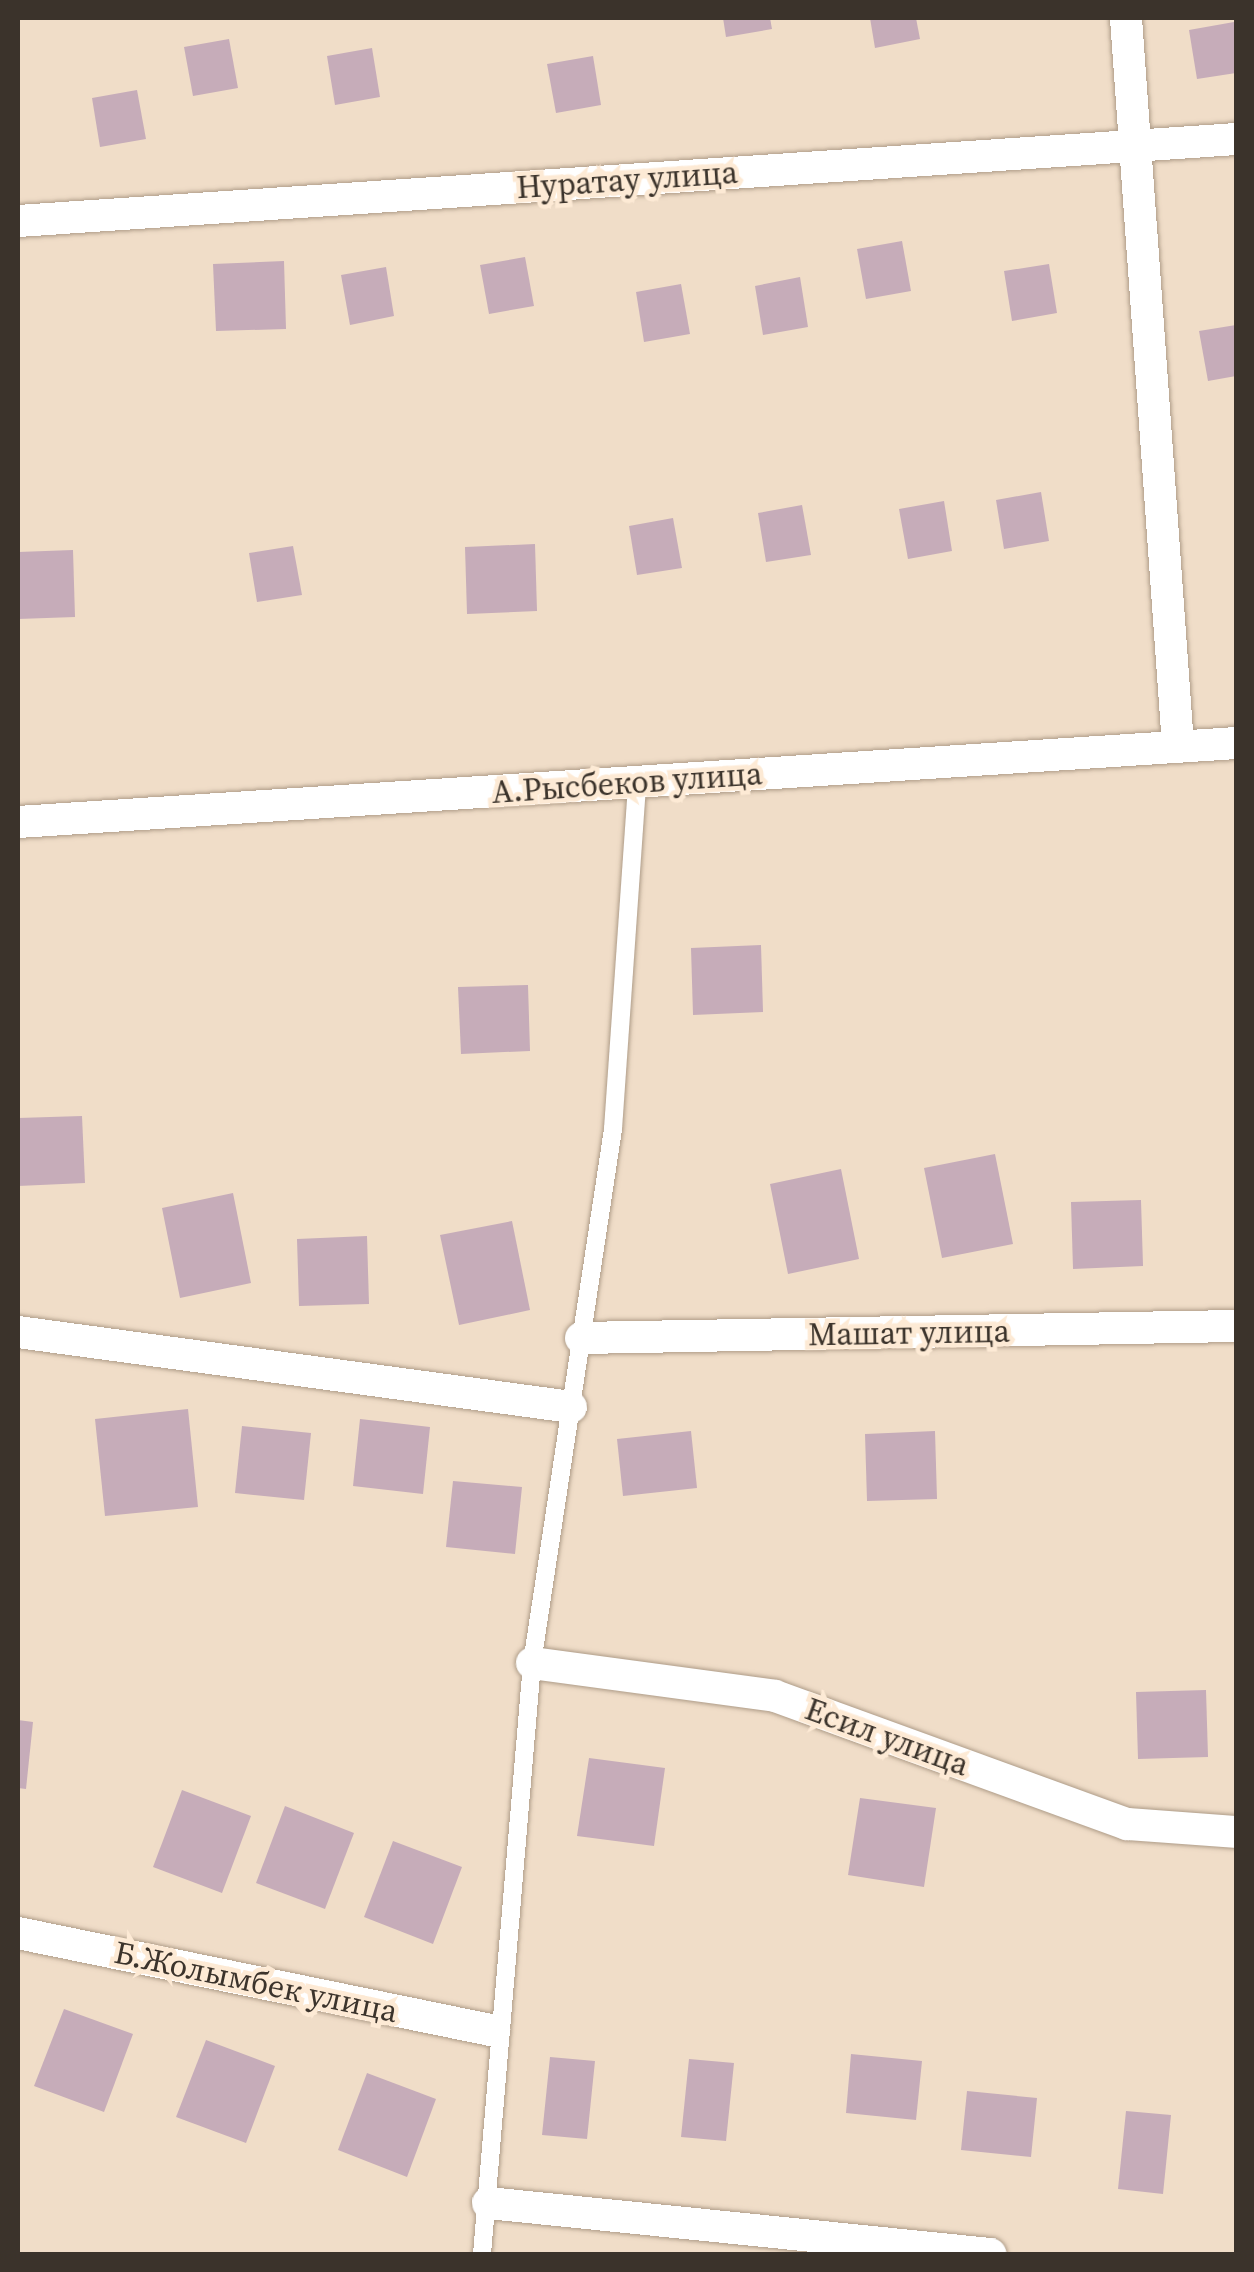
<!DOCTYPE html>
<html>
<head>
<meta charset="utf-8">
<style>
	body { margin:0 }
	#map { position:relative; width:1254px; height:2272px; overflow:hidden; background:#f0ddc8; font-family:"Source Serif 4",serif }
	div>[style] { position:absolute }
	.building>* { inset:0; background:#c6acb9 }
	.roads { filter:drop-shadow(0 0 2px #ae9c88) drop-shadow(0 0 2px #ae9c88) }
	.lane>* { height:18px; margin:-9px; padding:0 9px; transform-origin:9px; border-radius:9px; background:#fff }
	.street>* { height:32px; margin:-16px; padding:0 16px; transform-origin:16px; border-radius:16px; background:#fff }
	span { translate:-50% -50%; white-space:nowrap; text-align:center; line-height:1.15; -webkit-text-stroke:9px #fdead5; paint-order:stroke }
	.street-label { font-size:32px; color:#3b332b }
	.frame { position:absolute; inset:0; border:20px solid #3b332b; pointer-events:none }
</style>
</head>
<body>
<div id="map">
	<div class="building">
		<div style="clip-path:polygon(723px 18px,770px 18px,772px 29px,726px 37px)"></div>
		<div style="clip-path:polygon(870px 18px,916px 18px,920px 39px,875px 48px)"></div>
		<div style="clip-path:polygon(1234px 22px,1236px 73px,1197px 79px,1189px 30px)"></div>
		<div style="clip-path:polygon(229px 39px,238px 88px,193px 96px,184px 47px)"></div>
		<div style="clip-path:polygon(372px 48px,380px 97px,335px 105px,327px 56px)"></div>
		<div style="clip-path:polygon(593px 56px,601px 105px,556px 113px,547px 64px)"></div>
		<div style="clip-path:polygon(137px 90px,146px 139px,100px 147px,92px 98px)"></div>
		<div style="clip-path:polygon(902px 241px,911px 291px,866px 299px,857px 249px)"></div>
		<div style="clip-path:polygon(525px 257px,534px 306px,489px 314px,480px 265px)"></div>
		<div style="clip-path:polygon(284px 261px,286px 329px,216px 331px,213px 264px)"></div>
		<div style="clip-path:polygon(1049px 264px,1057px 313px,1012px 321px,1004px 271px)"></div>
		<div style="clip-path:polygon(386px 267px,394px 316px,350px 325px,341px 275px)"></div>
		<div style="clip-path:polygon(800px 277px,808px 327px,763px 335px,755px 286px)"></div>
		<div style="clip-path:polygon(681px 284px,690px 334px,644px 342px,636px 292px)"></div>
		<div style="clip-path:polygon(1236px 325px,1236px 376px,1208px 381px,1199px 331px)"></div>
		<div style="clip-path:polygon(1041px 492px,1049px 541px,1004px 549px,996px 500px)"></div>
		<div style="clip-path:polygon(944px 501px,952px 551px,908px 559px,899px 509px)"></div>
		<div style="clip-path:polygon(802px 505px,811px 555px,766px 562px,758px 513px)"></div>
		<div style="clip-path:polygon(673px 518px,682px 568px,637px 575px,629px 526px)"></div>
		<div style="clip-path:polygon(535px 544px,537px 611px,467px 614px,465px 547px)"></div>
		<div style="clip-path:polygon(293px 546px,302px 595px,257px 602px,249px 553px)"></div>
		<div style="clip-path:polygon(73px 550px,75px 617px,18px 619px,18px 552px)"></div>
		<div style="clip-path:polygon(761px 945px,763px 1012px,693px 1015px,691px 948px)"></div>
		<div style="clip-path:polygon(528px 985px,530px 1051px,461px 1054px,458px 987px)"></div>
		<div style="clip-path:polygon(82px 1116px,85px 1183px,18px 1186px,18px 1118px)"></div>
		<div style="clip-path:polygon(995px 1154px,1013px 1244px,942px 1258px,924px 1168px)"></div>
		<div style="clip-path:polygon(841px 1169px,859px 1259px,788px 1274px,770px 1184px)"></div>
		<div style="clip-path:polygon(233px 1193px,251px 1283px,180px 1298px,162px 1208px)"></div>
		<div style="clip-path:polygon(1141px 1200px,1143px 1266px,1073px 1269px,1071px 1202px)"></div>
		<div style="clip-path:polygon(512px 1221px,530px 1310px,459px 1325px,440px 1235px)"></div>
		<div style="clip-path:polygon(367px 1236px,369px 1304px,299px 1306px,297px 1239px)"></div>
		<div style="clip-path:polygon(188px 1409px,198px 1507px,105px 1516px,95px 1419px)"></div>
		<div style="clip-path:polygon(360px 1419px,430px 1427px,423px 1494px,353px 1486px)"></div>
		<div style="clip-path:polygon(242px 1426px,311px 1433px,304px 1500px,235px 1493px)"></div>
		<div style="clip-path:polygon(691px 1431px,697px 1488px,623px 1496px,617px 1439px)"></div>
		<div style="clip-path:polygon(935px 1431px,937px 1499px,867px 1501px,865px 1434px)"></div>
		<div style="clip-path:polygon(453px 1481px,522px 1487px,515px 1554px,446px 1547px)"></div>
		<div style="clip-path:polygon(1206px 1690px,1208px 1757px,1138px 1759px,1136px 1692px)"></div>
		<div style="clip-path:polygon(18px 1720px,33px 1722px,26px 1789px,18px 1788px)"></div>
		<div style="clip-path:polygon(589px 1758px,665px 1768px,654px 1846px,577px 1836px)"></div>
		<div style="clip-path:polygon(182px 1790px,251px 1816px,222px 1893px,153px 1867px)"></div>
		<div style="clip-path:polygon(860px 1798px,936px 1808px,924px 1887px,848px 1875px)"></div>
		<div style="clip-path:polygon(285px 1806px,354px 1833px,325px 1909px,256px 1883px)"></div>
		<div style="clip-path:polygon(393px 1841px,462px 1867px,433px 1944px,364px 1917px)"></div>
		<div style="clip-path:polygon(64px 2009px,133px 2034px,104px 2112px,34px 2086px)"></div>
		<div style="clip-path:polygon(206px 2040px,275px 2066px,246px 2143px,176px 2117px)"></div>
		<div style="clip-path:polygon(851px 2054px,922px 2061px,916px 2120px,846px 2113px)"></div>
		<div style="clip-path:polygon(550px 2057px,595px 2061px,587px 2139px,542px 2135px)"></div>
		<div style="clip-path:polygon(689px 2059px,734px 2063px,726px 2141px,681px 2137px)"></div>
		<div style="clip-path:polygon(367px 2073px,436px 2099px,407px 2177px,338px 2150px)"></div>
		<div style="clip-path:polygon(967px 2091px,1037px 2098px,1031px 2157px,961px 2150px)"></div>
		<div style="clip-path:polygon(1126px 2111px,1171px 2115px,1163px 2194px,1118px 2189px)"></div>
	</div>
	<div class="roads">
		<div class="lane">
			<div style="left:482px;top:2254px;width:593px;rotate:-85.16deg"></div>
			<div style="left:532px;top:1663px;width:540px;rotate:-81.37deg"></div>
			<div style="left:613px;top:1129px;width:347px;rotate:-86deg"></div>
		</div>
		<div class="street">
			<div style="left:1126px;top:18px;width:729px;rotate:85.91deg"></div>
			<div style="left:18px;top:221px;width:1221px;rotate:-3.85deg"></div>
			<div style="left:18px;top:822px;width:1221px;rotate:-3.71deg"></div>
			<div style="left:18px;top:1332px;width:558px;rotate:7.72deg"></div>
			<div style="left:581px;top:1338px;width:655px;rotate:-1.05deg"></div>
			<div style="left:532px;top:1663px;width:245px;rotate:7.7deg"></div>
			<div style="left:775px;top:1696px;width:375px;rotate:20deg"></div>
			<div style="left:1127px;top:1824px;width:109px;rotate:4.2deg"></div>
			<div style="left:18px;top:1933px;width:486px;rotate:11.6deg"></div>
			<div style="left:488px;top:2203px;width:505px;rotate:5.8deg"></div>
		</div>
	</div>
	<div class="street-label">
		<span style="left:627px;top:180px;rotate:-4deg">Нуратау улица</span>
		<span style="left:627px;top:783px;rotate:-4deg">А.Рысбеков улица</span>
		<span style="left:909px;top:1333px;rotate:-1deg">Машат улица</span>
		<span style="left:887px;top:1737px;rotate:20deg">Есил улица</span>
		<span style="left:256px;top:1982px;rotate:12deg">Б.Жолымбек улица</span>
	</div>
	<div class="frame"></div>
</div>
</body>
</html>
